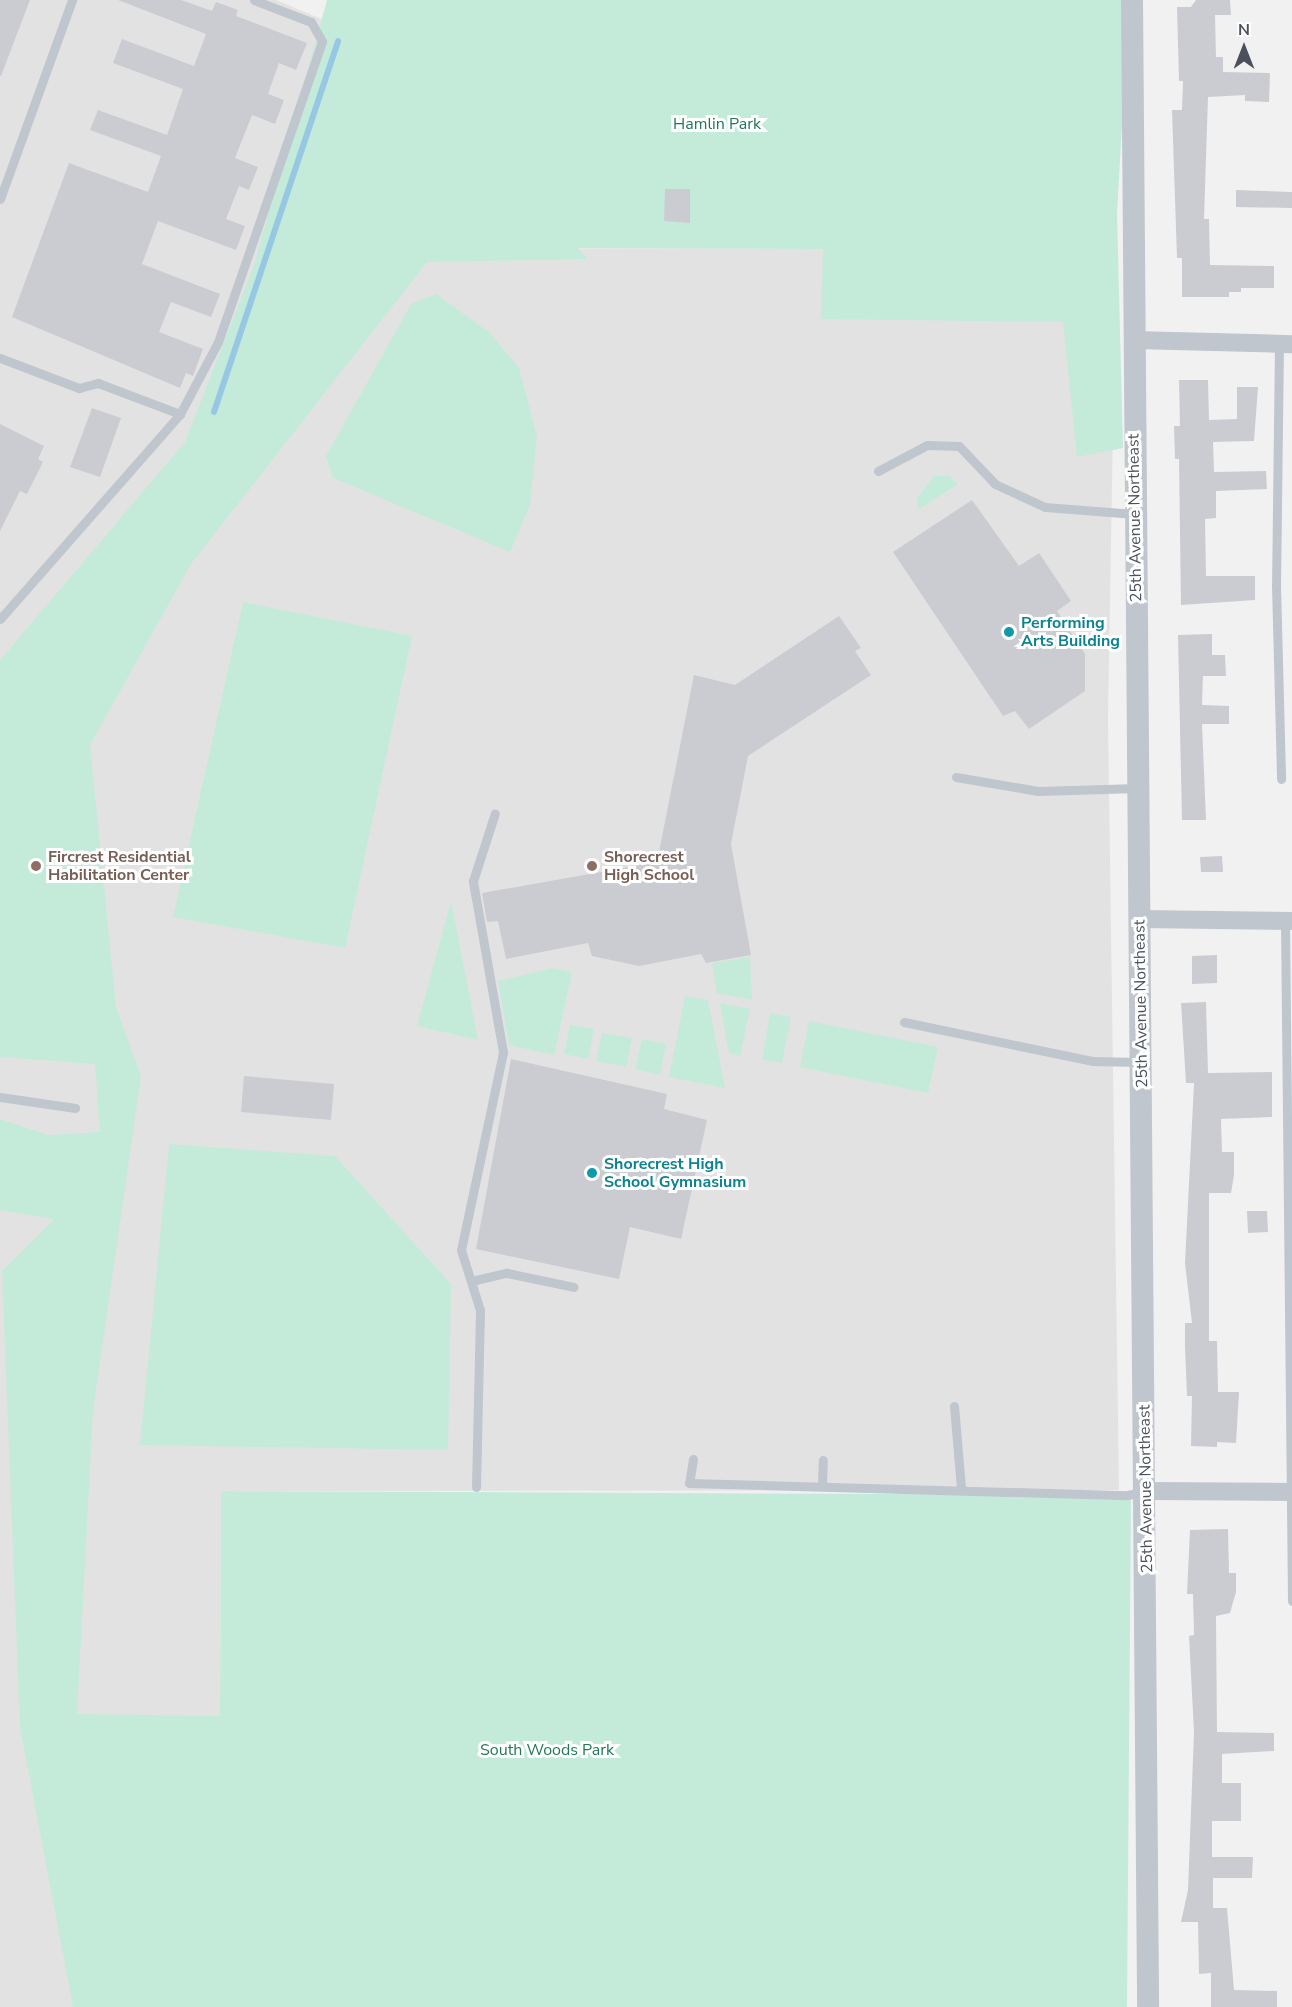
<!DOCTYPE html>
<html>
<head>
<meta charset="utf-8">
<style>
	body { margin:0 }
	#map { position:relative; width:1292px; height:2007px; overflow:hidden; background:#f2f1f1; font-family:"Nunito Sans",sans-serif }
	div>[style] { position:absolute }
	.education>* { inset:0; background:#e3e2e2 }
	.green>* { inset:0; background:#c4ebd9 }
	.stream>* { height:6px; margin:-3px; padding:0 3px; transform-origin:3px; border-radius:3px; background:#96c8e3 }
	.building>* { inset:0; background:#cbccd2 }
	.service>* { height:9px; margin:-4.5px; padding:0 4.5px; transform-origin:4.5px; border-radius:4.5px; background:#c0c6cd }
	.minor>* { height:18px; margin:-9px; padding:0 9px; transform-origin:9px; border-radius:9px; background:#c0c6cd }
	.tertiary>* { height:22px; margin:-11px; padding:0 11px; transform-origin:11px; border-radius:11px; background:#c0c6cd }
	.dots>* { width:16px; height:16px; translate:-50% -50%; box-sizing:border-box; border:3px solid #fff; border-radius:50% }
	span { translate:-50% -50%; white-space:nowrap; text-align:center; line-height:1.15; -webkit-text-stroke:6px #fff; paint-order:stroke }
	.park-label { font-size:16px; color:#217758 }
	.street-label { font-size:16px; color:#4a515c }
	.culture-label { font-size:16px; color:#0d838f; font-weight:700 }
	.left { translate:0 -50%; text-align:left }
	.education-label { font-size:16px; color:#785e54; font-weight:700 }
	.north { position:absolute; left:1214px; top:18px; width:60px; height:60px; -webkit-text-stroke:4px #fff; paint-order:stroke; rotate:0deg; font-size:16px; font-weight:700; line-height:24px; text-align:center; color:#4a515c }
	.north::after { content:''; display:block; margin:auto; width:21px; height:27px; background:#4a515c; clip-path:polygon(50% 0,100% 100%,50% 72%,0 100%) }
</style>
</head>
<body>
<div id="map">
	<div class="education">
		<div style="clip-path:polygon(0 0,276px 0,362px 36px,290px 248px,1116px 249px,1108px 719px,1119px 1490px,221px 1491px,220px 1716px,77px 2007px,0 2007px)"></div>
	</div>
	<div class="green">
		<div style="clip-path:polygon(327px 0,1129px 0,1117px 214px,1123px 448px,1077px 457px,1063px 322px,821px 319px,823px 249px,578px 248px,588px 259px,427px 262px,191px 564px,90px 745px,116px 1007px,141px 1076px,93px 1411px,77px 1714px,220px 1716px,221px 1491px,1127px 1495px,1131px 1497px,1127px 2007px,73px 2007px,20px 1727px,2px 1271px,54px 1219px,0 1210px,0 1119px,48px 1135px,100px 1132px,95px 1064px,0 1057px,0 660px,185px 442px,255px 262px)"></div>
		<div style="clip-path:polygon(436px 294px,490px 333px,519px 368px,537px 436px,530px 505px,510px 552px,333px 478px,326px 456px,411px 304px)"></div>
		<div style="clip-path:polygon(934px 476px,949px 476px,958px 484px,918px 510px,917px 498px)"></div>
		<div style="clip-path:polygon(243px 602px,412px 636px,345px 948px,173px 917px)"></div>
		<div style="clip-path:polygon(451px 901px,478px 1040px,417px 1026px)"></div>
		<div style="clip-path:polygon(750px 957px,752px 1000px,717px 993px,712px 963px)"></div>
		<div style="clip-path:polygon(553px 968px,572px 972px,554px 1055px,509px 1045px,498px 981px)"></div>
		<div style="clip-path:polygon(685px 996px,708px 1000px,725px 1088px,669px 1077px)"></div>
		<div style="clip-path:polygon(720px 1003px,750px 1009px,740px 1056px,729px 1053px)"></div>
		<div style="clip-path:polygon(770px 1013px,791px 1017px,782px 1063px,762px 1060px)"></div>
		<div style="clip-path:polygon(809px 1021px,938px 1047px,928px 1093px,800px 1067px)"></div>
		<div style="clip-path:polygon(570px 1025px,594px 1029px,588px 1059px,564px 1054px)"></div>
		<div style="clip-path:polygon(602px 1033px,632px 1038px,626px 1067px,596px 1061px)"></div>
		<div style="clip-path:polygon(642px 1039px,666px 1044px,660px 1075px,635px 1069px)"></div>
		<div style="clip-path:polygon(169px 1144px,335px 1156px,451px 1284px,448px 1450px,140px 1445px)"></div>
	</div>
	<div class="stream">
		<div style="left:214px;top:412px;width:391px;rotate:-71.5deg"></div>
	</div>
	<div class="building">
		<div style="clip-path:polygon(0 0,30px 0,1px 76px,0 76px)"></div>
		<div style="clip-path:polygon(118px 0,181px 0,212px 11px,216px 2px,238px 10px,236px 16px,307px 43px,296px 70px,279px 63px,268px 94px,284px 100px,275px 124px,252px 115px,235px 158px,258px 167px,249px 190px,239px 186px,226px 219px,245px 226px,236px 250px,158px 221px,142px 264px,220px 294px,211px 317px,171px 302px,159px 332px,203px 349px,193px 376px,186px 373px,180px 388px,12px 317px,69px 163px,148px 192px,161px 156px,90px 130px,98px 110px,167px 135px,183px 89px,113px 63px,122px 39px,194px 66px,206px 34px)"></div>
		<div style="clip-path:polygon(1196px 0,1230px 0,1231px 15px,1215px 15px,1216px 57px,1223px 57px,1223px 72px,1270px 73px,1269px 102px,1245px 101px,1245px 95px,1208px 97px,1204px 219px,1209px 219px,1210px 265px,1274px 266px,1274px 288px,1241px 288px,1241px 292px,1229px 292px,1229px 297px,1182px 297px,1182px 258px,1177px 258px,1172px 110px,1182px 110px,1183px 81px,1179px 81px,1177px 7px,1191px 7px)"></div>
		<div style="clip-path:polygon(665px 189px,690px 189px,690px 223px,664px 221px)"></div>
		<div style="clip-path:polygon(1236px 190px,1292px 192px,1292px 208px,1236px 207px)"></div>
		<div style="clip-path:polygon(1179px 380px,1208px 380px,1209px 420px,1237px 419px,1237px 387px,1258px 387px,1254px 441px,1213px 442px,1214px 472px,1266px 471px,1267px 489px,1216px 491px,1216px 518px,1205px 519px,1206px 576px,1255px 576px,1255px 600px,1181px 605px,1179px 459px,1175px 459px,1174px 426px,1180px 426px)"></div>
		<div style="clip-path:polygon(92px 408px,121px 418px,100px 477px,70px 467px)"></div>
		<div style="clip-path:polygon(0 424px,44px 446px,38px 459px,43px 462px,27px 494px,20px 491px,0 531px)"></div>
		<div style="clip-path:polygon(972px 500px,1019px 566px,1039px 553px,1071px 601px,1057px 611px,1085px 654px,1085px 691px,1029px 729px,1015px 711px,1003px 716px,893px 552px)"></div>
		<div style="clip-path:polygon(839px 616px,861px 648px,855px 651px,871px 675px,748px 756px,731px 844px,751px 955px,706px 963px,701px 954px,639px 966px,592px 956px,588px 943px,506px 959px,498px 921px,487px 922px,482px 893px,657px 862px,694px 675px,735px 685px)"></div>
		<div style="clip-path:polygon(1212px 634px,1212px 655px,1225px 655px,1226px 676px,1203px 676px,1202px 705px,1229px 706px,1229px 724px,1202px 724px,1206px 820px,1182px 820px,1178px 635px)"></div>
		<div style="clip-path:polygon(1222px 856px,1223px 872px,1201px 872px,1200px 857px)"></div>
		<div style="clip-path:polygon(1217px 955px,1217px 983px,1192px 984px,1192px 956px)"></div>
		<div style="clip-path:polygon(1206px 1002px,1208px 1073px,1272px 1072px,1272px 1117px,1221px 1119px,1222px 1152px,1234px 1152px,1234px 1175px,1231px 1193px,1209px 1193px,1209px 1341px,1217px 1341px,1218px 1392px,1239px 1392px,1236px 1443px,1217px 1442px,1217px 1447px,1191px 1446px,1192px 1396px,1187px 1396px,1185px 1347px,1185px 1323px,1192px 1323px,1185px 1263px,1194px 1083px,1186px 1083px,1181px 1003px)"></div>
		<div style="clip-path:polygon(511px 1059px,667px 1094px,664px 1109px,707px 1120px,681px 1239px,630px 1227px,619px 1279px,476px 1249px)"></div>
		<div style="clip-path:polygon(244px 1076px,334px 1084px,331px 1120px,241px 1112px)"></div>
		<div style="clip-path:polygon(1247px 1211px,1267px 1211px,1268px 1232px,1248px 1233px)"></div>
		<div style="clip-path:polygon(1228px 1529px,1229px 1573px,1236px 1573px,1236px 1592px,1230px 1613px,1216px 1616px,1217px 1732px,1274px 1733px,1274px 1751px,1222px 1754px,1222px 1783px,1241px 1783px,1241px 1821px,1212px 1821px,1212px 1857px,1253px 1857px,1252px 1878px,1213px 1878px,1213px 1908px,1227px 1908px,1234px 1990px,1277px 1991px,1277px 2007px,1211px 2007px,1211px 1973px,1199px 1974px,1198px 1922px,1181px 1922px,1188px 1890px,1194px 1732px,1189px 1636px,1194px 1635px,1193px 1594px,1187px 1594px,1190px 1530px)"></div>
	</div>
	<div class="service">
		<div style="left:0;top:199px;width:212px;rotate:-70.1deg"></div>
		<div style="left:1279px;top:344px;width:241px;rotate:90.7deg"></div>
		<div style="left:1276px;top:585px;width:194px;rotate:88.5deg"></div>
		<div style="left:0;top:358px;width:85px;rotate:20.8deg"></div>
		<div style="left:79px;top:388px;width:20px;rotate:-15deg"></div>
		<div style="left:98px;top:383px;width:88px;rotate:20.7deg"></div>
		<div style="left:878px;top:471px;width:55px;rotate:-28deg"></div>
		<div style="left:927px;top:445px;width:32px;rotate:2deg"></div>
		<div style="left:959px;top:446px;width:52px;rotate:46.5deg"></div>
		<div style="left:995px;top:484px;width:55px;rotate:24.7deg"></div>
		<div style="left:1045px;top:507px;width:90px;rotate:4.4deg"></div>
		<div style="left:0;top:619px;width:273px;rotate:-48.7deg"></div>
		<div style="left:180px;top:414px;width:81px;rotate:-62.2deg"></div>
		<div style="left:218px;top:342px;width:318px;rotate:-70.9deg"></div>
		<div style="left:322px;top:41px;width:22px;rotate:-120deg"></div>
		<div style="left:311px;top:22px;width:61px;rotate:-158.9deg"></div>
		<div style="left:956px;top:777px;width:83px;rotate:9.7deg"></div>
		<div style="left:1038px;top:791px;width:100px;rotate:-1.7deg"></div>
		<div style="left:1285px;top:921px;width:680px;rotate:89.41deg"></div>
		<div style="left:904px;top:1022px;width:192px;rotate:11.7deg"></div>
		<div style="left:1092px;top:1061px;width:49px;rotate:1.2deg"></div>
		<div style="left:0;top:1097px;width:76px;rotate:8.3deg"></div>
		<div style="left:471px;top:1281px;width:37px;rotate:-13deg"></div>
		<div style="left:507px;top:1273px;width:68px;rotate:11.8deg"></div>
		<div style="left:954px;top:1406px;width:81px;rotate:85.1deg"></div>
		<div style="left:693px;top:1459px;width:24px;rotate:99deg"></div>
		<div style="left:689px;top:1483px;width:438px;rotate:1.6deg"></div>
		<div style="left:1127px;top:1495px;width:17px;rotate:-10deg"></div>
		<div style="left:822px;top:1484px;width:24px;rotate:-88deg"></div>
		<div style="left:476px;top:1487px;width:177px;rotate:-88.7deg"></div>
		<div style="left:480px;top:1310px;width:63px;rotate:-107.6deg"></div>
		<div style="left:461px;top:1250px;width:202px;rotate:-78deg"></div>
		<div style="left:503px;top:1052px;width:174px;rotate:-100deg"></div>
		<div style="left:473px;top:881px;width:71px;rotate:-72.1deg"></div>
	</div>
	<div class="minor">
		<div style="left:1134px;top:340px;width:158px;rotate:1.5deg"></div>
		<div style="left:1140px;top:919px;width:152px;rotate:0.8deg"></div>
		<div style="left:1147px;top:1491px;width:145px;rotate:0.4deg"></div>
	</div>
	<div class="tertiary">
		<div style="left:1132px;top:0;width:2007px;rotate:89.54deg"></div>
	</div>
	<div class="dots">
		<div style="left:1009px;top:632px;background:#0f9aa8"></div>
		<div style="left:36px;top:866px;background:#8d6e63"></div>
		<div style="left:592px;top:866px;background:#8d6e63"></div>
		<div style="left:592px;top:1173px;background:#0f9aa8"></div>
	</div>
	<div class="park-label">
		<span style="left:717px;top:124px">Hamlin Park</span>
		<span style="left:547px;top:1750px">South Woods Park</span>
	</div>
	<div class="street-label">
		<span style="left:1135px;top:518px;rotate:-91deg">25th Avenue Northeast</span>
		<span style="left:1141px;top:1004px;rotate:-91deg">25th Avenue Northeast</span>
		<span style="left:1146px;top:1489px;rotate:-91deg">25th Avenue Northeast</span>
	</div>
	<div class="culture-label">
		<span class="left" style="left:1021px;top:632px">Performing<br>Arts Building</span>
		<span class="left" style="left:604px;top:1173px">Shorecrest High<br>School Gymnasium</span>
	</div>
	<div class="education-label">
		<span class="left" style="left:48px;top:866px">Fircrest Residential<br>Habilitation Center</span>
		<span class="left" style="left:604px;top:866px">Shorecrest<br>High School</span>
	</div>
	<div class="north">N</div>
</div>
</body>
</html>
